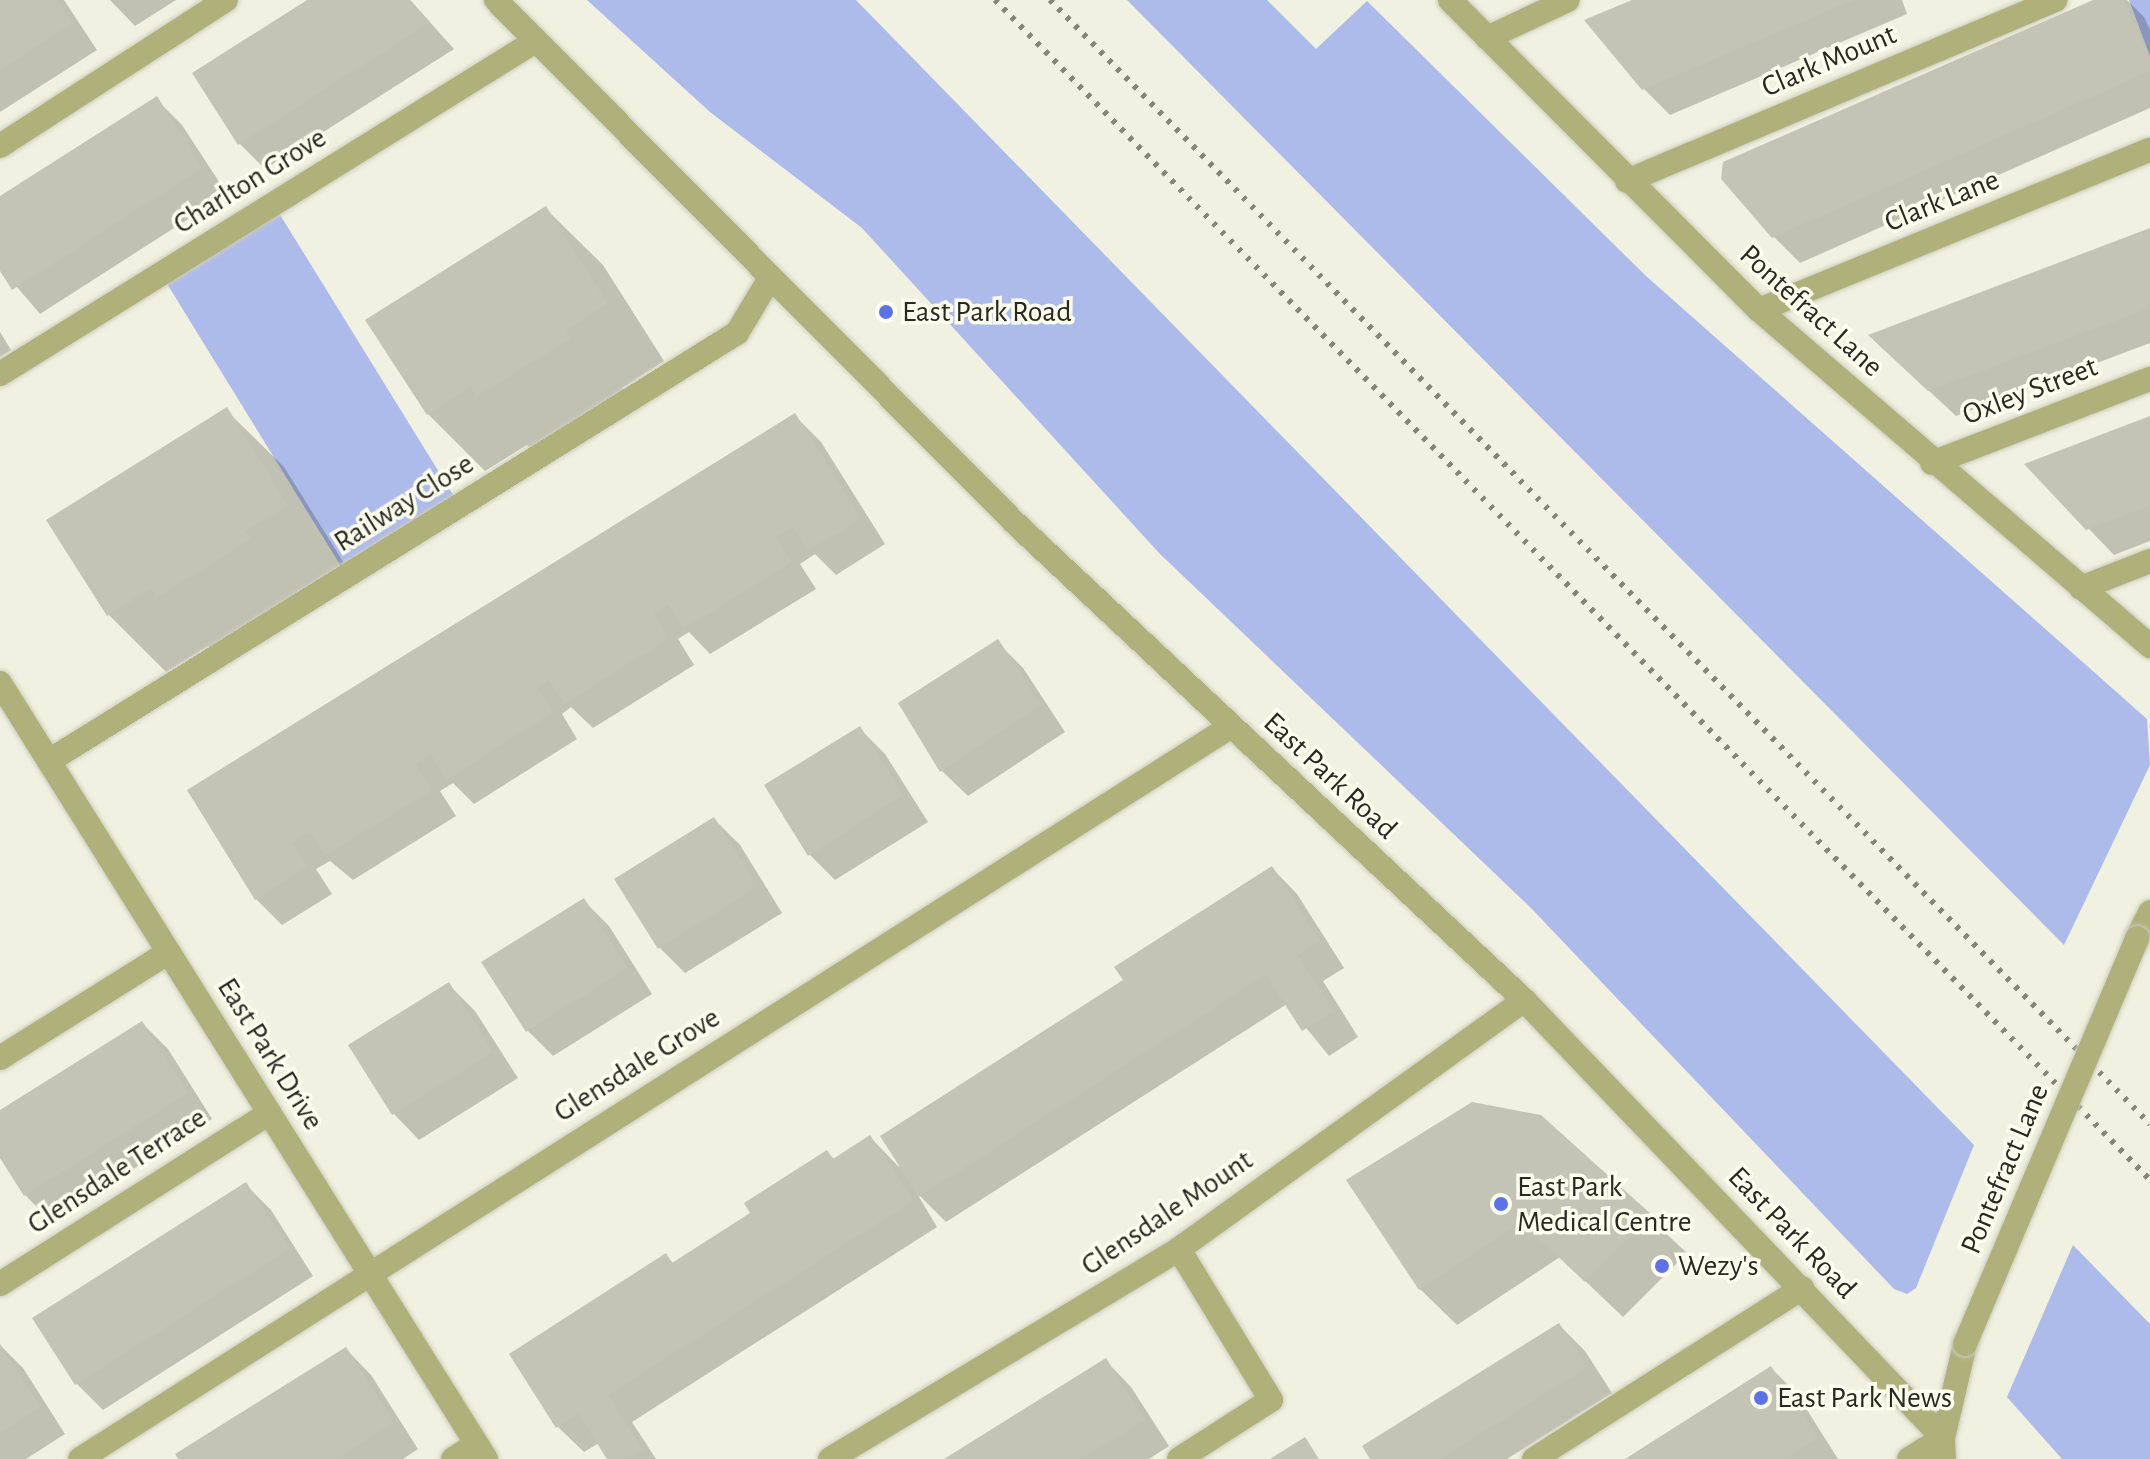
<!DOCTYPE html>
<html>
<head>
<meta charset="utf-8">
<style>
	body { margin:0 }
	#map { position:relative; width:2150px; height:1459px; overflow:hidden; background:#f0f1e0; font-family:"Alegreya Sans",sans-serif }
	div>[style] { position:absolute }
	.green>* { inset:0; background:#adbbeb }
	.shadow>* { inset:0; background:#0003 }
	.building>* { inset:0; background:#c3c4b3 }
	.roads { filter:drop-shadow(0 0 2px #cccdbe) drop-shadow(0 0 2px #cccdbe) }
	.minor>* { height:24px; margin:-12px; padding:0 12px; transform-origin:12px; border-radius:12px; background:#b0b17a }
	.rail>* { height:6px; margin-top:-3px; transform-origin:0; background:repeating-linear-gradient(90deg,#85857a 0 4px,transparent 0 12px) }
	.bridges { filter:drop-shadow(0 0 2px #cccdbe) drop-shadow(0 0 2px #cccdbe) }
	.minor-bridge>* { height:24px; margin:-12px; padding:0 12px; transform-origin:12px; border-radius:12px; background:#b0b17a }
	.dots>* { width:22px; height:22px; translate:-50% -50%; box-sizing:border-box; border:4px solid #fdfeed; border-radius:50% }
	span { translate:-50% -50%; white-space:nowrap; text-align:center; line-height:1.15; -webkit-text-stroke:7px #fdfeed; paint-order:stroke }
	.street-label { font-size:30px; color:#292923 }
	.poi-label { font-size:30px; color:#292923 }
	.left { translate:0 -50%; text-align:left }
</style>
</head>
<body>
<div id="map">
	<div class="green">
		<div style="clip-path:polygon(587px 0,856px 0,1974px 1145px,1916px 1288px,1907px 1294px,1894px 1289px,1530px 907px,1160px 554px,862px 228px,710px 112px)"></div>
		<div style="clip-path:polygon(1127px 0,1267px 0,1316px 49px,1367px 1px,1646px 276px,2147px 719px,2150px 765px,2064px 945px)"></div>
		<div style="clip-path:polygon(2129px 0,2150px 0,2150px 56px)"></div>
		<div style="clip-path:polygon(274px 205px,460px 506px,347px 576px,161px 274px)"></div>
		<div style="clip-path:polygon(2073px 1245px,2150px 1324px,2150px 1459px,2062px 1459px,2007px 1397px)"></div>
	</div>
	<div class="shadow">
		<div style="clip-path:polygon(0 0,64px 0,97px 50px,0 112px)"></div>
		<div style="clip-path:polygon(110px 0,176px 0,135px 26px)"></div>
		<div style="clip-path:polygon(311px 0,410px 0,454px 49px,265px 169px,239px 143px)"></div>
		<div style="clip-path:polygon(1637px 0,1902px 0,1907px 14px,1670px 115px,1644px 89px)"></div>
		<div style="clip-path:polygon(2097px 0,2127px 0,2144px 17px,2150px 30px,2150px 108px,1800px 263px,1774px 237px)"></div>
		<div style="clip-path:polygon(156px 99px,182px 125px,227px 194px,40px 314px,0 267px,0 199px)"></div>
		<div style="clip-path:polygon(545px 208px,603px 265px,664px 361px,622px 388px,626px 396px,535px 453px,527px 445px,485px 471px,428px 414px)"></div>
		<div style="clip-path:polygon(2150px 230px,2150px 343px,1956px 416px,1896px 360px)"></div>
		<div style="clip-path:polygon(0 332px,11px 350px,0 357px)"></div>
		<div style="clip-path:polygon(226px 410px,284px 467px,344px 563px,302px 589px,307px 597px,216px 654px,208px 646px,166px 672px,109px 615px,49px 521px)"></div>
		<div style="clip-path:polygon(795px 416px,821px 442px,885px 544px,836px 575px,815px 554px,800px 564px,816px 589px,710px 654px,689px 632px,678px 639px,694px 665px,593px 728px,571px 707px,562px 714px,577px 739px,474px 804px,453px 783px,440px 791px,456px 816px,353px 880px,330px 861px,316px 869px,332px 894px,282px 925px,256px 899px,190px 790px)"></div>
		<div style="clip-path:polygon(2150px 418px,2150px 541px,2114px 555px,2088px 528px)"></div>
		<div style="clip-path:polygon(997px 642px,1023px 668px,1065px 732px,968px 796px,942px 771px)"></div>
		<div style="clip-path:polygon(859px 728px,885px 754px,928px 822px,835px 880px,809px 854px)"></div>
		<div style="clip-path:polygon(714px 819px,740px 845px,782px 913px,685px 973px,660px 948px)"></div>
		<div style="clip-path:polygon(1272px 868px,1297px 894px,1344px 968px,1323px 981px,1358px 1037px,1329px 1056px,1287px 1004px,946px 1222px,916px 1192px,937px 1227px,632px 1422px,656px 1459px,609px 1459px,599px 1443px,584px 1452px,558px 1427px,665px 1255px,674px 1264px,753px 1214px,827px 1152px,835px 1160px,870px 1137px,899px 1167px)"></div>
		<div style="clip-path:polygon(583px 900px,609px 926px,652px 994px,553px 1056px,527px 1030px)"></div>
		<div style="clip-path:polygon(449px 985px,475px 1011px,518px 1078px,419px 1140px,394px 1114px)"></div>
		<div style="clip-path:polygon(142px 1023px,168px 1049px,212px 1119px,51px 1221px,25px 1195px,0 1154px,0 1112px)"></div>
		<div style="clip-path:polygon(1540px 1117px,1687px 1253px,1623px 1317px,1560px 1257px,1457px 1325px,1420px 1289px)"></div>
		<div style="clip-path:polygon(245px 1184px,271px 1210px,313px 1276px,103px 1410px,77px 1384px,35px 1319px)"></div>
		<div style="clip-path:polygon(1559px 1325px,1585px 1351px,1612px 1393px,1507px 1459px,1373px 1459px)"></div>
		<div style="clip-path:polygon(0 1345px,23px 1368px,65px 1434px,26px 1459px,0 1459px)"></div>
		<div style="clip-path:polygon(346px 1349px,371px 1375px,418px 1449px,403px 1459px,180px 1459px)"></div>
		<div style="clip-path:polygon(1106px 1361px,1131px 1387px,1169px 1446px,1149px 1459px,947px 1459px)"></div>
		<div style="clip-path:polygon(1771px 1368px,1797px 1394px,1838px 1459px,1629px 1459px)"></div>
	</div>
	<div class="building">
		<div style="clip-path:polygon(0 0,57px 0,72px 24px,0 70px)"></div>
		<div style="clip-path:polygon(307px 0,410px 0,430px 22px,238px 145px,192px 73px)"></div>
		<div style="clip-path:polygon(1632px 0,1854px 0,1642px 90px,1584px 20px)"></div>
		<div style="clip-path:polygon(2093px 0,2124px 0,2150px 58px,2150px 71px,1772px 238px,1721px 179px,1723px 162px)"></div>
		<div style="clip-path:polygon(157px 96px,202px 168px,12px 290px,0 271px,0 196px)"></div>
		<div style="clip-path:polygon(546px 206px,608px 304px,566px 330px,571px 338px,476px 397px,471px 387px,427px 415px,365px 320px)"></div>
		<div style="clip-path:polygon(2150px 228px,2150px 308px,2099px 327px,1928px 391px,1868px 335px)"></div>
		<div style="clip-path:polygon(227px 407px,288px 505px,246px 531px,251px 539px,157px 598px,151px 588px,107px 616px,46px 520px)"></div>
		<div style="clip-path:polygon(795px 413px,861px 518px,809px 551px,793px 526px,776px 537px,792px 562px,683px 629px,668px 604px,664px 606px,654px 613px,669px 638px,565px 704px,549px 680px,546px 682px,538px 687px,553px 712px,447px 780px,431px 755px,416px 764px,432px 790px,325px 856px,310px 832px,303px 835px,292px 843px,308px 867px,255px 900px,187px 790px)"></div>
		<div style="clip-path:polygon(2150px 416px,2150px 506px,2117px 518px,2086px 530px,2024px 464px)"></div>
		<div style="clip-path:polygon(998px 639px,1041px 705px,940px 772px,898px 703px)"></div>
		<div style="clip-path:polygon(860px 726px,903px 795px,808px 856px,764px 785px)"></div>
		<div style="clip-path:polygon(714px 817px,758px 886px,658px 949px,614px 879px)"></div>
		<div style="clip-path:polygon(1272px 866px,1320px 941px,1298px 955px,1334px 1011px,1302px 1031px,1266px 975px,919px 1197px,880px 1136px,1123px 980px,1114px 967px)"></div>
		<div style="clip-path:polygon(584px 898px,627px 968px,526px 1032px,481px 962px)"></div>
		<div style="clip-path:polygon(449px 982px,493px 1052px,392px 1115px,348px 1045px)"></div>
		<div style="clip-path:polygon(142px 1021px,188px 1093px,24px 1196px,0 1158px,0 1110px)"></div>
		<div style="clip-path:polygon(1472px 1102px,1541px 1115px,1652px 1215px,1585px 1282px,1521px 1222px,1419px 1290px,1346px 1180px)"></div>
		<div style="clip-path:polygon(870px 1135px,913px 1201px,608px 1395px,643px 1449px,627px 1459px,607px 1459px,578px 1414px,556px 1428px,509px 1354px,666px 1253px,672px 1263px,750px 1213px,744px 1203px,827px 1150px,833px 1159px)"></div>
		<div style="clip-path:polygon(246px 1182px,289px 1249px,75px 1385px,32px 1318px)"></div>
		<div style="clip-path:polygon(1559px 1323px,1588px 1367px,1440px 1459px,1370px 1459px,1362px 1446px)"></div>
		<div style="clip-path:polygon(0 1344px,41px 1407px,0 1433px)"></div>
		<div style="clip-path:polygon(346px 1347px,394px 1423px,337px 1459px,178px 1459px,175px 1454px)"></div>
		<div style="clip-path:polygon(1106px 1358px,1145px 1420px,1082px 1459px,944px 1459px)"></div>
		<div style="clip-path:polygon(1771px 1366px,1818px 1438px,1785px 1459px,1625px 1459px)"></div>
		<div style="clip-path:polygon(1305px 1437px,1319px 1459px,1270px 1459px)"></div>
	</div>
	<div class="roads">
		<div class="minor">
			<div style="left:496px;top:0;width:737px;rotate:45.22deg"></div>
			<div style="left:1015px;top:523px;width:698px;rotate:43.14deg"></div>
			<div style="left:1524px;top:1000px;width:606px;rotate:46.27deg"></div>
			<div style="left:1450px;top:0;width:438px;rotate:45.1deg"></div>
			<div style="left:1759px;top:310px;width:516px;rotate:40.67deg"></div>
			<div style="left:1487px;top:38px;width:89px;rotate:-25.1deg"></div>
			<div style="left:0;top:146px;width:269px;rotate:-32.9deg"></div>
			<div style="left:1627px;top:181px;width:465px;rotate:-22.9deg"></div>
			<div style="left:1759px;top:310px;width:422px;rotate:-22.3deg"></div>
			<div style="left:0;top:374px;width:629px;rotate:-31.87deg"></div>
			<div style="left:1932px;top:463px;width:234px;rotate:-21.1deg"></div>
			<div style="left:2081px;top:588px;width:74px;rotate:-21.4deg"></div>
			<div style="left:0;top:683px;width:916px;rotate:57.94deg"></div>
			<div style="left:49px;top:761px;width:810px;rotate:-31.89deg"></div>
			<div style="left:737px;top:333px;width:64px;rotate:-59deg"></div>
			<div style="left:2137px;top:938px;width:29px;rotate:-63deg"></div>
			<div style="left:0;top:1058px;width:199px;rotate:-32.1deg"></div>
			<div style="left:0;top:1284px;width:319px;rotate:-32.4deg"></div>
			<div style="left:80px;top:1459px;width:1363px;rotate:-32.48deg"></div>
			<div style="left:453px;top:1459px;width:27px;rotate:-33deg"></div>
			<div style="left:830px;top:1459px;width:407px;rotate:-31deg"></div>
			<div style="left:1179px;top:1249px;width:425px;rotate:-35.8deg"></div>
			<div style="left:1179px;top:1459px;width:109px;rotate:-32.7deg"></div>
			<div style="left:1271px;top:1400px;width:177px;rotate:-121.4deg"></div>
			<div style="left:1534px;top:1459px;width:318px;rotate:-32.5deg"></div>
			<div style="left:1909px;top:1459px;width:40px;rotate:-32deg"></div>
			<div style="left:1944px;top:1459px;width:21px;rotate:-93deg"></div>
			<div style="left:1943px;top:1438px;width:97px;rotate:-76.8deg"></div>
		</div>
	</div>
	<div class="rail">
		<div style="left:995px;top:0;width:1651px;rotate:45.61deg"></div>
		<div style="left:1050px;top:0;width:1573px;rotate:45.62deg"></div>
	</div>
	<div class="bridges">
		<div class="minor-bridge">
			<div style="left:1965px;top:1344px;width:441px;rotate:-67deg"></div>
		</div>
	</div>
	<div class="dots">
		<div style="left:886px;top:312px;background:#5d72e9"></div>
		<div style="left:1501px;top:1204px;background:#5d72e9"></div>
		<div style="left:1662px;top:1266px;background:#5d72e9"></div>
		<div style="left:1761px;top:1398px;background:#5d72e9"></div>
	</div>
	<div class="street-label">
		<span style="left:1829px;top:61px;rotate:-23deg">Clark Mount</span>
		<span style="left:250px;top:181px;rotate:-32deg">Charlton Grove</span>
		<span style="left:1942px;top:201px;rotate:-22deg">Clark Lane</span>
		<span style="left:1811px;top:311px;rotate:42deg">Pontefract Lane</span>
		<span style="left:2030px;top:391px;rotate:-21deg">Oxley Street</span>
		<span style="left:404px;top:503px;rotate:-32deg">Railway Close</span>
		<span style="left:1330px;top:776px;rotate:43deg">East Park Road</span>
		<span style="left:270px;top:1054px;rotate:58deg">East Park Drive</span>
		<span style="left:637px;top:1065px;rotate:-32deg">Glensdale Grove</span>
		<span style="left:2005px;top:1169px;rotate:-67deg">Pontefract Lane</span>
		<span style="left:117px;top:1171px;rotate:-33deg">Glensdale Terrace</span>
		<span style="left:1167px;top:1213px;rotate:-34deg">Glensdale Mount</span>
		<span style="left:1792px;top:1233px;rotate:46deg">East Park Road</span>
	</div>
	<div class="poi-label">
		<span class="left" style="left:902px;top:312px">East Park Road</span>
		<span class="left" style="left:1517px;top:1204px">East Park<br>Medical Centre</span>
		<span class="left" style="left:1678px;top:1266px">Wezy's</span>
		<span class="left" style="left:1777px;top:1398px">East Park News</span>
	</div>
</div>
</body>
</html>
